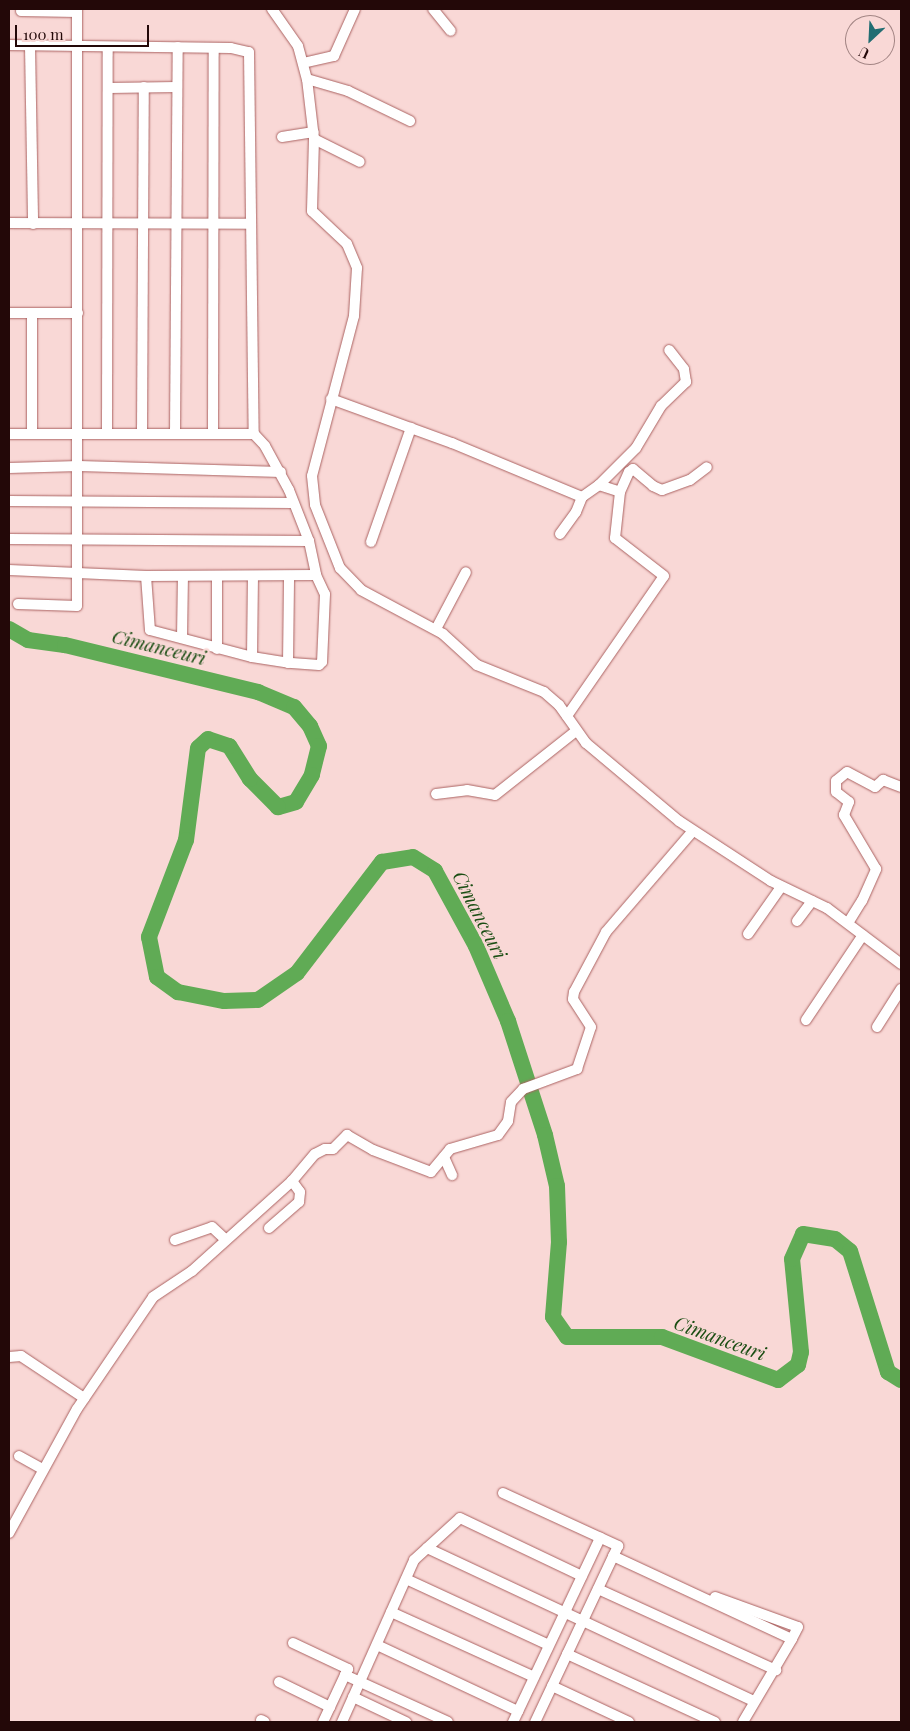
<!DOCTYPE html>
<html>
<head>
<meta charset="utf-8">
<style>
	body { margin:0 }
	#map { position:relative; width:910px; height:1731px; overflow:hidden; background:#f9d8d6; font-family:"Playfair Display",serif }
	div>[style] { position:absolute }
	.river>* { height:16px; margin:-8px; padding:0 8px; transform-origin:8px; border-radius:8px; background:#60ab55 }
	.roads { filter:drop-shadow(0 0 1px #ab6362) drop-shadow(0 0 1px #ab6362) }
	.street>* { height:10px; margin:-5px; padding:0 5px; transform-origin:5px; border-radius:5px; background:#fff }
	span { translate:-50% -50%; white-space:nowrap; text-align:center; line-height:1.15; -webkit-text-stroke:5px #f9d8d6; paint-order:stroke }
	.water-label { font-size:19px; color:#1b4e14; font-style:italic }
	.frame { position:absolute; inset:0; border:10px solid #230808; pointer-events:none }
	.north { position:absolute; left:845px; top:15px; width:50px; height:50px; box-sizing:border-box; background:#f9d8d6; border:1px solid #a38584; border-radius:50%; rotate:205deg; font-size:14px; font-weight:700; line-height:20px; text-align:center; color:#230808 }
	.north::after { content:''; display:block; margin:auto; width:18px; height:22px; background:#226d72; clip-path:polygon(50% 0,100% 100%,50% 72%,0 100%) }
	.scale { position:absolute; left:15px; top:25px; width:134px; height:22px; box-sizing:border-box; border:2px solid #230808; border-top:0; padding-left:6px; font-size:15px; line-height:18px; white-space:nowrap; color:#230808; -webkit-text-stroke:4px #f9d8d6; paint-order:stroke }
</style>
</head>
<body>
<div id="map">
	<div class="river">
		<div style="left:9px;top:629px;width:22px;rotate:30deg"></div>
		<div style="left:28px;top:640px;width:37px;rotate:8deg"></div>
		<div style="left:65px;top:645px;width:199px;rotate:13.7deg"></div>
		<div style="left:258px;top:692px;width:39px;rotate:23deg"></div>
		<div style="left:294px;top:707px;width:25px;rotate:50deg"></div>
		<div style="left:310px;top:726px;width:22px;rotate:66deg"></div>
		<div style="left:319px;top:746px;width:30px;rotate:104deg"></div>
		<div style="left:312px;top:775px;width:31px;rotate:121deg"></div>
		<div style="left:296px;top:802px;width:19px;rotate:164deg"></div>
		<div style="left:278px;top:807px;width:40px;rotate:-135deg"></div>
		<div style="left:250px;top:779px;width:39px;rotate:-122deg"></div>
		<div style="left:229px;top:746px;width:22px;rotate:-162deg"></div>
		<div style="left:208px;top:739px;width:13px;rotate:138deg"></div>
		<div style="left:198px;top:748px;width:93px;rotate:97.4deg"></div>
		<div style="left:186px;top:840px;width:104px;rotate:110.9deg"></div>
		<div style="left:149px;top:937px;width:41px;rotate:78.7deg"></div>
		<div style="left:157px;top:977px;width:26px;rotate:36deg"></div>
		<div style="left:178px;top:992px;width:47px;rotate:11.1deg"></div>
		<div style="left:224px;top:1001px;width:34px;rotate:-2deg"></div>
		<div style="left:258px;top:1000px;width:47px;rotate:-34.7deg"></div>
		<div style="left:297px;top:973px;width:140px;rotate:-52.6deg"></div>
		<div style="left:382px;top:862px;width:31px;rotate:-9deg"></div>
		<div style="left:413px;top:857px;width:26px;rotate:32deg"></div>
		<div style="left:435px;top:871px;width:85px;rotate:61.3deg"></div>
		<div style="left:476px;top:946px;width:82px;rotate:66.9deg"></div>
		<div style="left:508px;top:1021px;width:120px;rotate:72deg"></div>
		<div style="left:545px;top:1135px;width:52px;rotate:76.8deg"></div>
		<div style="left:557px;top:1186px;width:56px;rotate:88deg"></div>
		<div style="left:559px;top:1242px;width:75px;rotate:94.6deg"></div>
		<div style="left:553px;top:1317px;width:24px;rotate:55deg"></div>
		<div style="left:567px;top:1337px;width:95px"></div>
		<div style="left:662px;top:1337px;width:124px;rotate:20.3deg"></div>
		<div style="left:778px;top:1380px;width:25px;rotate:-37deg"></div>
		<div style="left:798px;top:1365px;width:13px;rotate:-77deg"></div>
		<div style="left:801px;top:1352px;width:93px;rotate:-95.5deg"></div>
		<div style="left:792px;top:1259px;width:27px;rotate:-66deg"></div>
		<div style="left:803px;top:1234px;width:32px;rotate:9deg"></div>
		<div style="left:835px;top:1239px;width:19px;rotate:39deg"></div>
		<div style="left:850px;top:1251px;width:127px;rotate:72.6deg"></div>
		<div style="left:888px;top:1372px;width:15px;rotate:32deg"></div>
	</div>
	<div class="roads">
		<div class="street">
			<div style="left:272px;top:9px;width:45px;rotate:54.9deg"></div>
			<div style="left:298px;top:46px;width:34px;rotate:75deg"></div>
			<div style="left:307px;top:79px;width:60px;rotate:83.3deg"></div>
			<div style="left:314px;top:139px;width:72px;rotate:91.6deg"></div>
			<div style="left:312px;top:211px;width:48px;rotate:43.3deg"></div>
			<div style="left:347px;top:244px;width:26px;rotate:67deg"></div>
			<div style="left:357px;top:268px;width:48px;rotate:93.6deg"></div>
			<div style="left:354px;top:316px;width:165px;rotate:104.7deg"></div>
			<div style="left:312px;top:476px;width:29px;rotate:84deg"></div>
			<div style="left:315px;top:505px;width:68px;rotate:68.4deg"></div>
			<div style="left:340px;top:568px;width:30px;rotate:46deg"></div>
			<div style="left:361px;top:590px;width:93px;rotate:28.2deg"></div>
			<div style="left:443px;top:634px;width:46px;rotate:42.4deg"></div>
			<div style="left:477px;top:665px;width:72px;rotate:21.9deg"></div>
			<div style="left:544px;top:692px;width:20px;rotate:41deg"></div>
			<div style="left:559px;top:705px;width:47px;rotate:54.6deg"></div>
			<div style="left:586px;top:743px;width:121px;rotate:40deg"></div>
			<div style="left:679px;top:821px;width:110px;rotate:33.1deg"></div>
			<div style="left:771px;top:881px;width:62px;rotate:25.7deg"></div>
			<div style="left:827px;top:908px;width:93px;rotate:37.1deg"></div>
			<div style="left:433px;top:9px;width:28px;rotate:51deg"></div>
			<div style="left:21px;top:11px;width:56px;rotate:1deg"></div>
			<div style="left:9px;top:45px;width:222px;rotate:0.8deg"></div>
			<div style="left:231px;top:48px;width:18px;rotate:13deg"></div>
			<div style="left:249px;top:52px;width:382px;rotate:89.3deg"></div>
			<div style="left:30px;top:46px;width:178px;rotate:89deg"></div>
			<div style="left:303px;top:63px;width:32px;rotate:-13deg"></div>
			<div style="left:334px;top:56px;width:51px;rotate:-65.9deg"></div>
			<div style="left:307px;top:79px;width:43px;rotate:16.3deg"></div>
			<div style="left:348px;top:91px;width:69px;rotate:25.8deg"></div>
			<div style="left:109px;top:88px;width:68px;rotate:-0.8deg"></div>
			<div style="left:282px;top:137px;width:32px;rotate:-9deg"></div>
			<div style="left:314px;top:139px;width:51px;rotate:26.6deg"></div>
			<div style="left:9px;top:223px;width:241px;rotate:0.2deg"></div>
			<div style="left:9px;top:313px;width:69px"></div>
			<div style="left:331px;top:399px;width:129px;rotate:20deg"></div>
			<div style="left:452px;top:443px;width:141px;rotate:22.6deg"></div>
			<div style="left:582px;top:497px;width:21px;rotate:-35deg"></div>
			<div style="left:599px;top:485px;width:52px;rotate:-45deg"></div>
			<div style="left:636px;top:448px;width:49px;rotate:-59.2deg"></div>
			<div style="left:661px;top:406px;width:35px;rotate:-44deg"></div>
			<div style="left:686px;top:382px;width:13px;rotate:-99deg"></div>
			<div style="left:684px;top:369px;width:24px;rotate:-128deg"></div>
			<div style="left:32px;top:433px;width:120px;rotate:-90deg"></div>
			<div style="left:107px;top:433px;width:385px;rotate:-89.9deg"></div>
			<div style="left:142px;top:433px;width:346px;rotate:-89.7deg"></div>
			<div style="left:213px;top:433px;width:385px;rotate:-89.9deg"></div>
			<div style="left:9px;top:434px;width:245px"></div>
			<div style="left:254px;top:434px;width:16px;rotate:47deg"></div>
			<div style="left:265px;top:446px;width:50px;rotate:61.4deg"></div>
			<div style="left:289px;top:490px;width:55px;rotate:68.6deg"></div>
			<div style="left:309px;top:541px;width:35px;rotate:78deg"></div>
			<div style="left:316px;top:575px;width:21px;rotate:65deg"></div>
			<div style="left:325px;top:594px;width:68px;rotate:92.5deg"></div>
			<div style="left:322px;top:662px;width:4px;rotate:135deg"></div>
			<div style="left:319px;top:665px;width:31px;rotate:-176deg"></div>
			<div style="left:175px;top:434px;width:387px;rotate:-89.6deg"></div>
			<div style="left:9px;top:468px;width:70px;rotate:-1.6deg"></div>
			<div style="left:79px;top:466px;width:202px;rotate:1.7deg"></div>
			<div style="left:599px;top:485px;width:22px;rotate:18deg"></div>
			<div style="left:620px;top:492px;width:22px;rotate:-66deg"></div>
			<div style="left:629px;top:472px;width:5px;rotate:-37deg"></div>
			<div style="left:633px;top:469px;width:26px;rotate:40deg"></div>
			<div style="left:653px;top:486px;width:10px;rotate:24deg"></div>
			<div style="left:662px;top:490px;width:30px;rotate:-20deg"></div>
			<div style="left:690px;top:480px;width:21px;rotate:-37deg"></div>
			<div style="left:9px;top:501px;width:284px;rotate:0.4deg"></div>
			<div style="left:560px;top:534px;width:27px;rotate:-54deg"></div>
			<div style="left:576px;top:512px;width:16px;rotate:-68deg"></div>
			<div style="left:9px;top:539px;width:300px;rotate:0.4deg"></div>
			<div style="left:371px;top:542px;width:121px;rotate:-70.7deg"></div>
			<div style="left:9px;top:570px;width:137px;rotate:2.5deg"></div>
			<div style="left:146px;top:576px;width:170px;rotate:-0.3deg"></div>
			<div style="left:146px;top:576px;width:54px;rotate:85.8deg"></div>
			<div style="left:150px;top:630px;width:106px;rotate:14.8deg"></div>
			<div style="left:252px;top:657px;width:80px;rotate:-89.3deg"></div>
			<div style="left:217px;top:576px;width:73px;rotate:90deg"></div>
			<div style="left:18px;top:604px;width:59px;rotate:1.9deg"></div>
			<div style="left:77px;top:606px;width:597px;rotate:-90deg"></div>
			<div style="left:436px;top:629px;width:64px;rotate:-62.2deg"></div>
			<div style="left:182px;top:638px;width:62px;rotate:-89.1deg"></div>
			<div style="left:252px;top:657px;width:36px;rotate:9deg"></div>
			<div style="left:288px;top:663px;width:87px;rotate:-89.3deg"></div>
			<div style="left:567px;top:716px;width:170px;rotate:-55.3deg"></div>
			<div style="left:664px;top:576px;width:62px;rotate:-142.2deg"></div>
			<div style="left:615px;top:538px;width:46px;rotate:-83.8deg"></div>
			<div style="left:436px;top:794px;width:31px;rotate:-7deg"></div>
			<div style="left:467px;top:790px;width:28px;rotate:10deg"></div>
			<div style="left:495px;top:795px;width:103px;rotate:-38.3deg"></div>
			<div style="left:797px;top:921px;width:25px;rotate:-53deg"></div>
			<div style="left:848px;top:923px;width:26px;rotate:-58deg"></div>
			<div style="left:862px;top:901px;width:35px;rotate:-66deg"></div>
			<div style="left:876px;top:869px;width:63px;rotate:-120.7deg"></div>
			<div style="left:844px;top:815px;width:14px;rotate:-69deg"></div>
			<div style="left:849px;top:802px;width:16px;rotate:-142deg"></div>
			<div style="left:836px;top:792px;width:11px;rotate:-90deg"></div>
			<div style="left:836px;top:781px;width:14px;rotate:-39deg"></div>
			<div style="left:847px;top:772px;width:32px;rotate:28deg"></div>
			<div style="left:875px;top:787px;width:11px;rotate:-41deg"></div>
			<div style="left:883px;top:780px;width:19px;rotate:21deg"></div>
			<div style="left:748px;top:934px;width:57px;rotate:-54.9deg"></div>
			<div style="left:806px;top:1020px;width:102px;rotate:-56.2deg"></div>
			<div style="left:877px;top:1027px;width:45px;rotate:-57.7deg"></div>
			<div style="left:444px;top:1157px;width:20px;rotate:66deg"></div>
			<div style="left:269px;top:1228px;width:40px;rotate:-41deg"></div>
			<div style="left:299px;top:1202px;width:10px;rotate:-84deg"></div>
			<div style="left:300px;top:1192px;width:14px;rotate:-126deg"></div>
			<div style="left:175px;top:1240px;width:39px;rotate:-19deg"></div>
			<div style="left:212px;top:1227px;width:18px;rotate:43deg"></div>
			<div style="left:9px;top:1357px;width:12px;rotate:-5deg"></div>
			<div style="left:21px;top:1356px;width:76px;rotate:33.7deg"></div>
			<div style="left:19px;top:1456px;width:26px;rotate:29deg"></div>
			<div style="left:503px;top:1493px;width:127px;rotate:24.7deg"></div>
			<div style="left:618px;top:1546px;width:195px;rotate:115.2deg"></div>
			<div style="left:9px;top:1533px;width:141px;rotate:-61.3deg"></div>
			<div style="left:77px;top:1409px;width:135px;rotate:-55.8deg"></div>
			<div style="left:153px;top:1297px;width:47px;rotate:-33.7deg"></div>
			<div style="left:192px;top:1271px;width:135px;rotate:-42deg"></div>
			<div style="left:292px;top:1181px;width:35px;rotate:-50deg"></div>
			<div style="left:315px;top:1154px;width:11px;rotate:-27deg"></div>
			<div style="left:325px;top:1149px;width:8px"></div>
			<div style="left:333px;top:1149px;width:20px;rotate:-45deg"></div>
			<div style="left:347px;top:1135px;width:30px;rotate:30deg"></div>
			<div style="left:373px;top:1150px;width:62px;rotate:20.8deg"></div>
			<div style="left:431px;top:1172px;width:30px;rotate:-50deg"></div>
			<div style="left:450px;top:1149px;width:50px;rotate:-16.3deg"></div>
			<div style="left:498px;top:1135px;width:17px;rotate:-54deg"></div>
			<div style="left:508px;top:1121px;width:19px;rotate:-81deg"></div>
			<div style="left:511px;top:1102px;width:18px;rotate:-47deg"></div>
			<div style="left:523px;top:1089px;width:58px;rotate:-20.3deg"></div>
			<div style="left:577px;top:1069px;width:44px;rotate:-71.6deg"></div>
			<div style="left:591px;top:1027px;width:33px;rotate:-123deg"></div>
			<div style="left:573px;top:999px;width:7px;rotate:-82deg"></div>
			<div style="left:574px;top:992px;width:68px;rotate:-61.9deg"></div>
			<div style="left:606px;top:932px;width:133px;rotate:-49.3deg"></div>
			<div style="left:427px;top:1548px;width:361px;rotate:25.1deg"></div>
			<div style="left:613px;top:1556px;width:197px;rotate:24.9deg"></div>
			<div style="left:792px;top:1639px;width:96px;rotate:120.6deg"></div>
			<div style="left:406px;top:1579px;width:157px;rotate:24.8deg"></div>
			<div style="left:598px;top:1589px;width:196px;rotate:24.5deg"></div>
			<div style="left:715px;top:1597px;width:88px;rotate:19.9deg"></div>
			<div style="left:798px;top:1627px;width:13px;rotate:117deg"></div>
			<div style="left:391px;top:1612px;width:157px;rotate:24.4deg"></div>
			<div style="left:293px;top:1643px;width:61px;rotate:25.3deg"></div>
			<div style="left:348px;top:1669px;width:7px;rotate:117deg"></div>
			<div style="left:377px;top:1645px;width:156px;rotate:25.1deg"></div>
			<div style="left:567px;top:1654px;width:163px;rotate:24.7deg"></div>
			<div style="left:279px;top:1682px;width:57px;rotate:26.1deg"></div>
			<div style="left:552px;top:1686px;width:85px;rotate:25.1deg"></div>
			<div style="left:353px;top:1697px;width:59px;rotate:25.3deg"></div>
			<div style="left:261px;top:1720px;width:4px;rotate:27deg"></div>
			<div style="left:323px;top:1722px;width:52px;rotate:-64.9deg"></div>
			<div style="left:345px;top:1675px;width:113px;rotate:24.5deg"></div>
			<div style="left:342px;top:1722px;width:177px;rotate:-66deg"></div>
			<div style="left:414px;top:1560px;width:62px;rotate:-42.4deg"></div>
			<div style="left:460px;top:1518px;width:135px;rotate:25.4deg"></div>
			<div style="left:513px;top:1722px;width:204px;rotate:-64.7deg"></div>
		</div>
	</div>
	<div class="water-label">
		<span style="left:159px;top:647px;rotate:14deg">Cimanceuri</span>
		<span style="left:480px;top:915px;rotate:63deg">Cimanceuri</span>
		<span style="left:720px;top:1338px;rotate:20deg">Cimanceuri</span>
	</div>
	<div class="frame"></div>
	<div class="north">U</div>
	<div class="scale">100 m</div>
</div>
</body>
</html>
